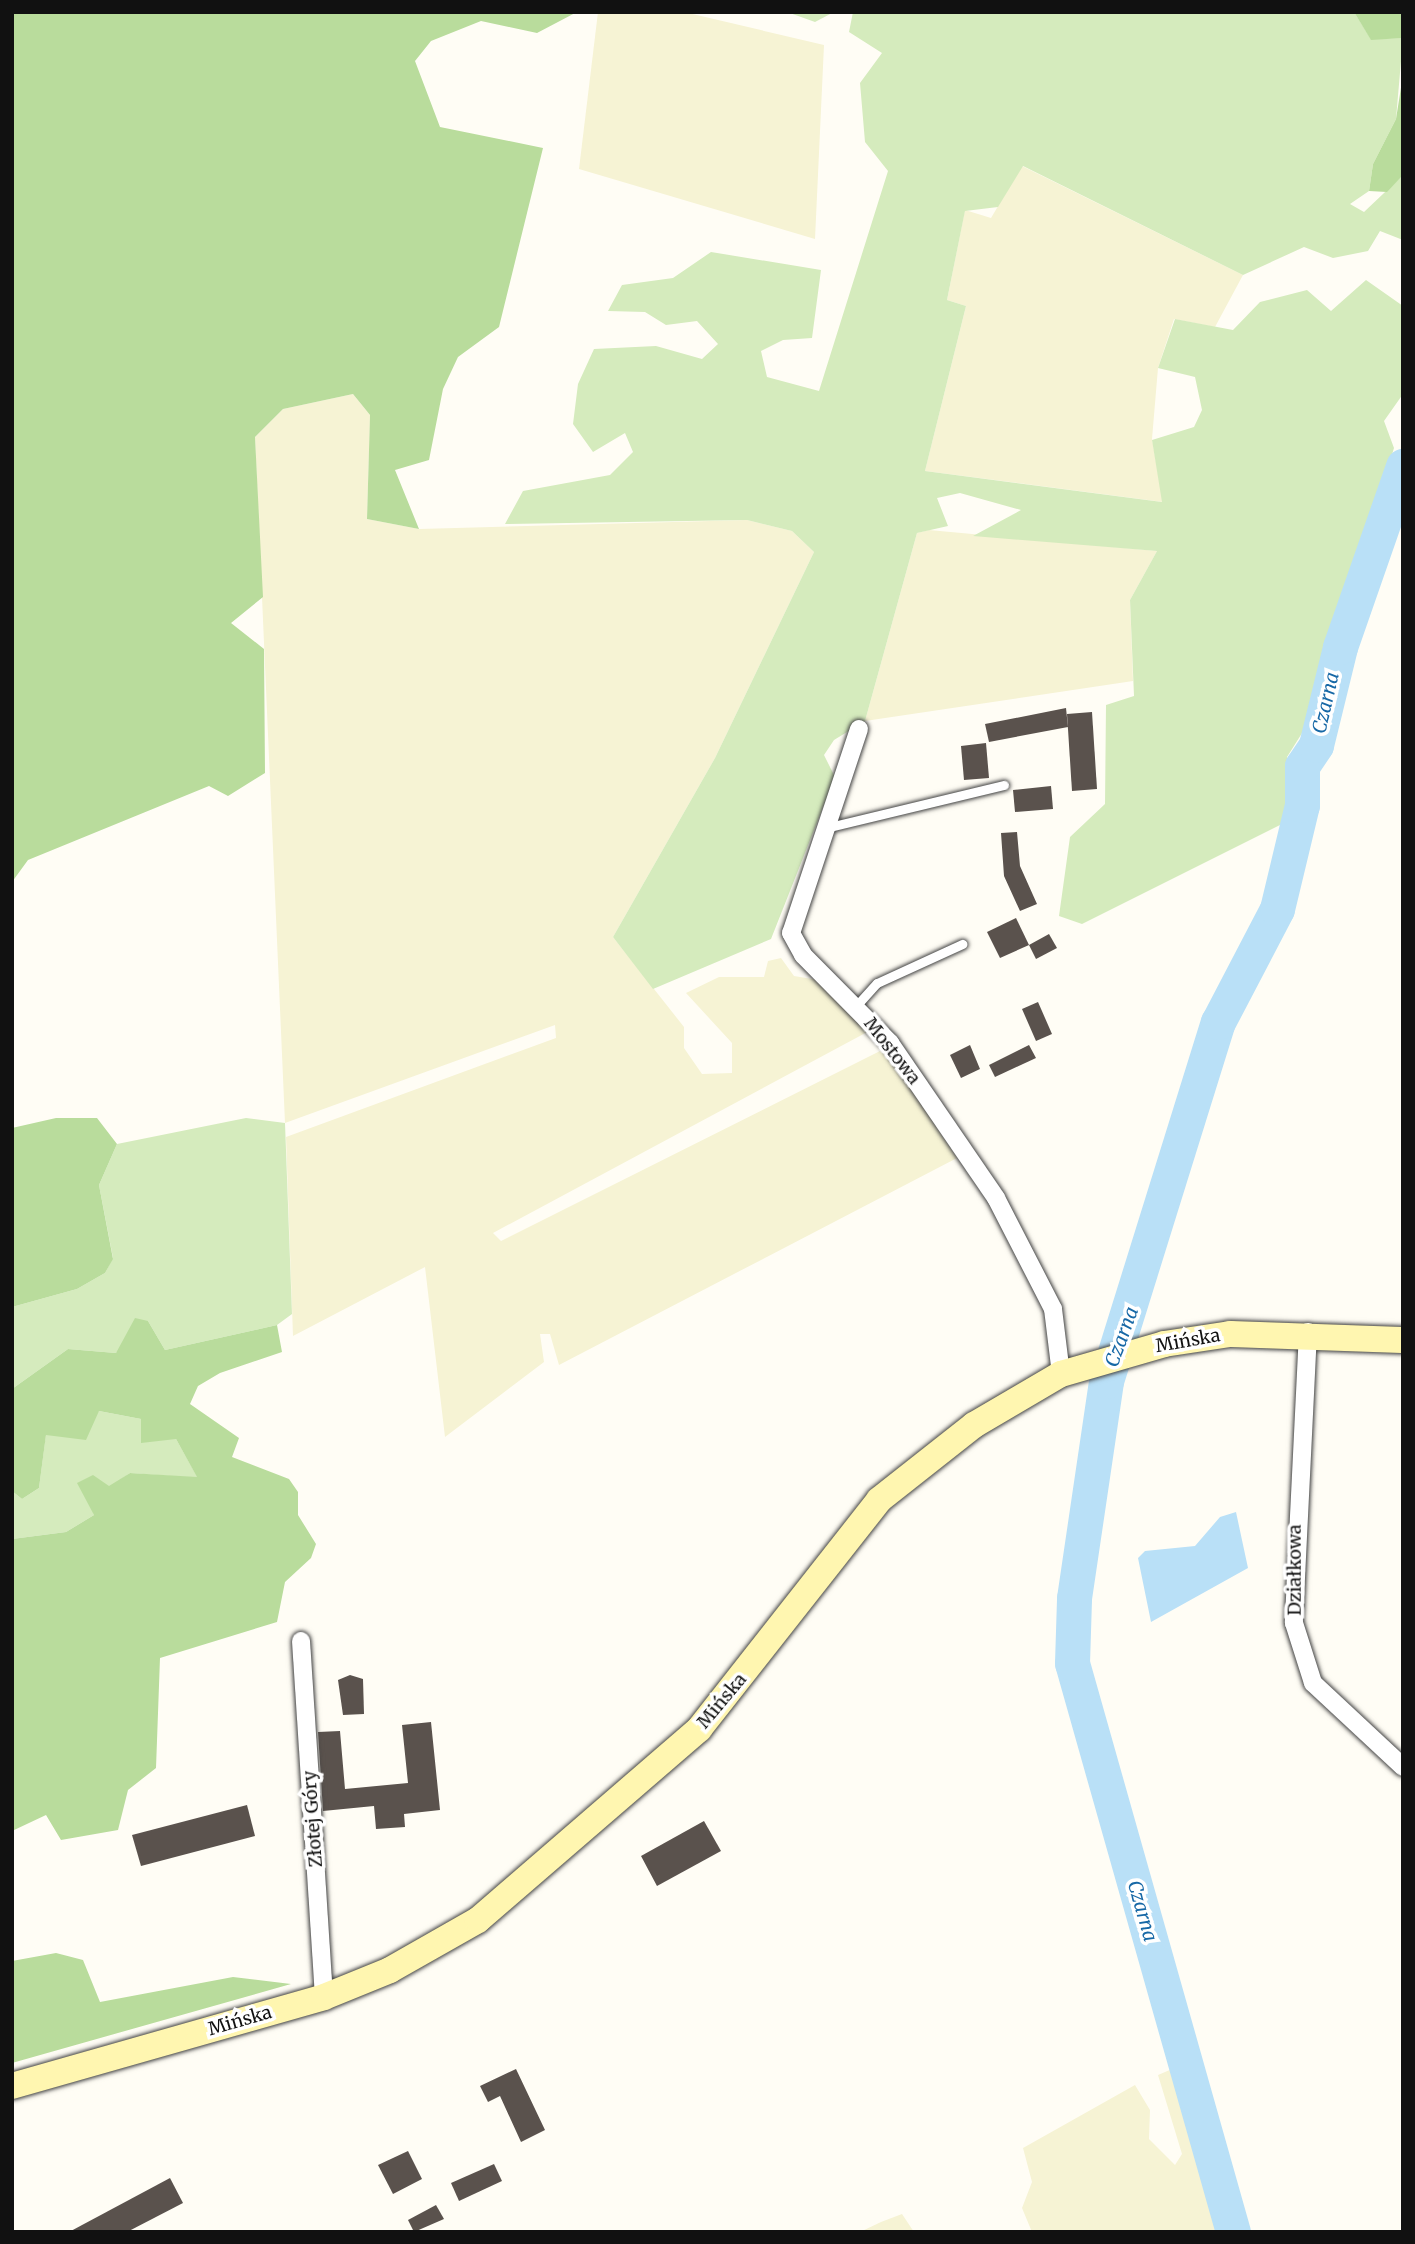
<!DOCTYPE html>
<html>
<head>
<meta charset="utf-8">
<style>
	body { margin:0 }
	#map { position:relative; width:1415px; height:2244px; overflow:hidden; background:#fffdf5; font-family:Merriweather,serif }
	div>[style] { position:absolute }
	.farmland>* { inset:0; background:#f6f3d4 }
	.green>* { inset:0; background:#d5ebbd }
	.forest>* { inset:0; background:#b9dc9c }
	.water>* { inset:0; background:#b9e0f7 }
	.river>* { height:35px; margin:-17.5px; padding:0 17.5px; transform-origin:17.5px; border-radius:17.5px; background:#b9e0f7 }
	.building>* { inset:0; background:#5a524d }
	.roads { filter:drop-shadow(0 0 2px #444) drop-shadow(0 0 2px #444) }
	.lane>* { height:9px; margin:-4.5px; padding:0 4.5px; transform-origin:4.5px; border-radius:4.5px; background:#fff }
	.street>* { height:18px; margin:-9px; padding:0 9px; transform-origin:9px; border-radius:9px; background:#fff }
	.secondary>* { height:26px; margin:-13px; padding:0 13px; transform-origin:13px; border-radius:13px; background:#fff6b0 }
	span { translate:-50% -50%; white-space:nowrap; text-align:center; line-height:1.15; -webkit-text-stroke:7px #fff; paint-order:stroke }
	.street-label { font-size:18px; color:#111 }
	.water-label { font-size:19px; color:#1768a6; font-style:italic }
	.frame { position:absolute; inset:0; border:14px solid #111; pointer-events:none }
</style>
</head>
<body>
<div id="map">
	<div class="farmland">
		<div style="clip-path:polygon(598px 12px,684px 12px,824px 45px,815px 239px,579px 169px)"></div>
		<div style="clip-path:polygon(1022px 166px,1243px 275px,1215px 327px,1174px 319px,1158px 368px,1152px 439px,1163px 502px,925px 471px,966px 306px,947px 300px,965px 210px,991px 218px)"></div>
		<div style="clip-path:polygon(353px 394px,370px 415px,367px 519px,419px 529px,747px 520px,792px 531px,814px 552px,715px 758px,613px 937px,684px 1027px,684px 1048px,702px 1074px,732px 1073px,732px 1043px,686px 993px,719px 977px,764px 977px,768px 961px,781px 958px,794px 976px,818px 980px,871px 1030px,493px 1233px,501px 1241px,884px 1049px,957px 1158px,559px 1365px,550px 1334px,540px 1334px,544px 1362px,445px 1437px,425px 1267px,293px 1336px,286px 1137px,556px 1038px,555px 1025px,285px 1123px,255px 437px,283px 409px)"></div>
		<div style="clip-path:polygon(929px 530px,1157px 551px,1130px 600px,1133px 681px,865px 721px,917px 533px)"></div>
		<div style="clip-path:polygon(1179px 2066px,1223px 2232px,1032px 2232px,1022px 2208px,1032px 2182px,1023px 2148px,1135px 2085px,1150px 2110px,1149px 2139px,1175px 2165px,1182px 2154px,1158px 2075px)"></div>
		<div style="clip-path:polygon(902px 2214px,914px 2232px,860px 2232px,881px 2222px)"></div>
	</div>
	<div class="green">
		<div style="clip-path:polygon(787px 12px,834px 12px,815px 22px)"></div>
		<div style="clip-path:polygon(853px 12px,1354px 12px,1371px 39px,1403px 38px,1396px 119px,1373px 164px,1369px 191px,1350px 204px,1364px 212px,1403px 175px,1403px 240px,1380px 231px,1368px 251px,1333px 258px,1304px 247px,1243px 275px,1023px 166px,998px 207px,965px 211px,947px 300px,966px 306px,925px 471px,1162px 502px,1152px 440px,1194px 427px,1202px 410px,1195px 377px,1158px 368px,1175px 319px,1233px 330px,1260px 302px,1307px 290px,1331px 311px,1366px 280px,1403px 306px,1403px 394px,1384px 421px,1394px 448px,1309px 722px,1287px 757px,1293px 788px,1284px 823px,1082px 924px,1059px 916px,1070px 837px,1105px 804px,1106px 705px,1134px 696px,1130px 600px,1157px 551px,973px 536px,1021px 510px,960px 493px,937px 498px,948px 526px,917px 533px,865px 721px,834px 740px,824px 755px,835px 777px,771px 939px,653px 989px,613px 937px,715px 758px,814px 552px,792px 531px,747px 520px,505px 524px,523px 491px,610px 475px,633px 452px,625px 433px,593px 452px,573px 424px,578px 384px,594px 349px,656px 346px,702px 359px,718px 344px,697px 321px,666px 325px,645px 312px,608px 311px,622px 285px,673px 278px,711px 252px,821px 270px,812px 338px,783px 340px,761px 351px,767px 377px,819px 391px,888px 171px,865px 142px,860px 83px,882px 53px,849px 32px)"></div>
		<div style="clip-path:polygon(246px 1118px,285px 1123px,292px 1314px,277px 1325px,165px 1350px,148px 1321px,116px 1353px,68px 1349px,12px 1389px,12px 1307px,77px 1289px,105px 1273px,113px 1258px,99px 1185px,117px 1144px)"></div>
		<div style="clip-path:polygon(99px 1411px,141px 1419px,176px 1439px,198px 1478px,130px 1473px,91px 1500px,94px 1515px,66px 1532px,12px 1539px,12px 1491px,22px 1499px,39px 1488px,46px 1434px)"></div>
	</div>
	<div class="forest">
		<div style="clip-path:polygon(12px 12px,577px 12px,537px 33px,481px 21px,431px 41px,415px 61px,440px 127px,543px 148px,499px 327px,458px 357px,443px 389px,429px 460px,395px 470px,419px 529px,367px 519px,370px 415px,353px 394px,283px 409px,255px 437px,263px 597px,231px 623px,264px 649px,265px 773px,228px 796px,209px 786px,28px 860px,12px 882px)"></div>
		<div style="clip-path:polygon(1354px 12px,1403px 12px,1403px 38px,1371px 40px)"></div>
		<div style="clip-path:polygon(1403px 75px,1403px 175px,1387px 192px,1369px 191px,1373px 164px,1396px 119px)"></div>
		<div style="clip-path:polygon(56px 1118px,97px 1118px,117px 1144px,99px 1185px,113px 1259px,105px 1273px,77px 1289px,12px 1307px,12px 1128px)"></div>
		<div style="clip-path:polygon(135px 1318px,148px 1321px,165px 1350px,277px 1325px,282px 1352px,220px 1373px,198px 1386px,190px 1404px,239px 1438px,232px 1457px,289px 1479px,298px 1492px,298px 1515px,316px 1544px,311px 1558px,285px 1582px,277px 1622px,160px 1658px,156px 1768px,128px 1790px,118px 1830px,61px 1840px,46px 1815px,12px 1831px,12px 1539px,66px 1532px,94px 1515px,77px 1483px,93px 1475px,109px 1486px,130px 1473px,197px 1477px,176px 1439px,141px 1443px,141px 1419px,99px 1411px,86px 1440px,46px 1435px,39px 1488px,22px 1499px,12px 1491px,12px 1389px,68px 1349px,116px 1353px)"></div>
		<div style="clip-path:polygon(56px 1953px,83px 1960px,100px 2002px,233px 1977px,291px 1984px,12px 2063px,12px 1961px)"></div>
	</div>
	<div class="water">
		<div style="clip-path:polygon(1236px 1512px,1248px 1568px,1151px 1622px,1138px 1558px,1145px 1551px,1195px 1546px,1220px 1517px)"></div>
	</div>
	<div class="river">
		<div style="left:1233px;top:2232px;width:591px;rotate:-105.8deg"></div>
		<div style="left:1072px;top:1663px;width:65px;rotate:-88.2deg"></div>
		<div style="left:1074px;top:1598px;width:219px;rotate:-81.6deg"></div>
		<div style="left:1106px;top:1381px;width:376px;rotate:-72.7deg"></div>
		<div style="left:1218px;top:1022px;width:127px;rotate:-62.4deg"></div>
		<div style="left:1277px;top:909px;width:107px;rotate:-76.5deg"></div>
		<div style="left:1302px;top:805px;width:39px;rotate:-90deg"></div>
		<div style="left:1302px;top:766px;width:25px;rotate:-56deg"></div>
		<div style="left:1316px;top:745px;width:101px;rotate:-76.2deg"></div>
		<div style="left:1340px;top:647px;width:192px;rotate:-70.8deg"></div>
	</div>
	<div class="building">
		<div style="clip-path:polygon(1066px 708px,1068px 727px,989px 742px,985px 724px)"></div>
		<div style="clip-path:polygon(1092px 712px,1097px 789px,1072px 791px,1067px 714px)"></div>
		<div style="clip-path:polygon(986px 743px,989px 778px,964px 780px,961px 746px)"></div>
		<div style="clip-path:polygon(1051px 786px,1053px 809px,1015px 812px,1013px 790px)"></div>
		<div style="clip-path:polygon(1017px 832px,1020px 866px,1037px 904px,1020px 911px,1004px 876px,1001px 833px)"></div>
		<div style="clip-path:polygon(1016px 918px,1029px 945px,1000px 958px,987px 932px)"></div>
		<div style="clip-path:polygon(1049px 934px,1057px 948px,1036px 959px,1029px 945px)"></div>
		<div style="clip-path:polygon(1038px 1002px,1052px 1034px,1036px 1041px,1022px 1009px)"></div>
		<div style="clip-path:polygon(970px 1045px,980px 1069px,961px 1078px,950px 1055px)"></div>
		<div style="clip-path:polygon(1029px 1045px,1036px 1058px,995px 1077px,989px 1065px)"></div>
		<div style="clip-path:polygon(350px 1675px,363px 1679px,364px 1714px,343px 1715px,338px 1680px)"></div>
		<div style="clip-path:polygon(431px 1722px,440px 1810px,404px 1814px,405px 1827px,376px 1829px,374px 1806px,323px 1811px,318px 1732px,340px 1731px,345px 1789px,408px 1783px,402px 1725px)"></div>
		<div style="clip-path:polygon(247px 1805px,255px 1836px,141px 1866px,132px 1835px)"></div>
		<div style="clip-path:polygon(704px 1821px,721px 1851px,657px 1886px,641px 1856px)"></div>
		<div style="clip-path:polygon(516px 2069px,545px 2130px,521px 2142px,500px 2096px,488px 2102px,480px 2086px)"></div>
		<div style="clip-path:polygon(408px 2151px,422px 2179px,393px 2194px,378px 2165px)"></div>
		<div style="clip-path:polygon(494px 2164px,502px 2181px,459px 2201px,451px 2183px)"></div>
		<div style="clip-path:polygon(170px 2178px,183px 2203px,127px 2232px,69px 2232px)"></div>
		<div style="clip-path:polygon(436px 2205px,444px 2219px,414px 2232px,408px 2220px)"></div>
	</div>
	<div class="roads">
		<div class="lane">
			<div style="left:829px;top:827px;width:180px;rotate:-13.5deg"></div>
			<div style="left:856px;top:1006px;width:31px;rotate:-48deg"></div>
			<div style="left:877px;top:983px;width:94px;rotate:-24.6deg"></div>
		</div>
		<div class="street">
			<div style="left:859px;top:729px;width:215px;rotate:108.4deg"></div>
			<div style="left:791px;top:933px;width:25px;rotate:61deg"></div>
			<div style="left:803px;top:955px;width:124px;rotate:45.3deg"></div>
			<div style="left:890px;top:1043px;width:188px;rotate:55.6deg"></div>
			<div style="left:996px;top:1198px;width:125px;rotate:62.8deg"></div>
			<div style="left:1053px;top:1309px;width:65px;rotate:83deg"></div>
			<div style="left:1308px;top:1332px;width:291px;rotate:92.8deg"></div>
			<div style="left:1294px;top:1623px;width:63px;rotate:72.4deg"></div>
			<div style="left:1313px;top:1683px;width:123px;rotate:43deg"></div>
			<div style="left:301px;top:1641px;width:357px;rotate:86.3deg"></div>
		</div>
		<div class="secondary">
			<div style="left:12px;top:2086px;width:324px;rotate:-15.9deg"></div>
			<div style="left:324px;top:1997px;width:71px;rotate:-22.2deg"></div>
			<div style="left:390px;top:1970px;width:101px;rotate:-29.6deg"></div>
			<div style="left:478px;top:1920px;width:292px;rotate:-40.8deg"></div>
			<div style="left:699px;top:1729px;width:291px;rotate:-51.8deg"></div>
			<div style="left:879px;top:1500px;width:121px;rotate:-38.3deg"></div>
			<div style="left:974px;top:1425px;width:101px;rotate:-30.4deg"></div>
			<div style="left:1061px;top:1374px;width:107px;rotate:-16.2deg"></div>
			<div style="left:1164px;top:1344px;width:67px;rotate:-8.6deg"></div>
			<div style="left:1230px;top:1334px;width:173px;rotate:2deg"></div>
		</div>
	</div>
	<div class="street-label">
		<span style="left:892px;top:1051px;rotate:52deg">Mostowa</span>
		<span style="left:1188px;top:1341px;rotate:-10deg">Mińska</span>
		<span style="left:1295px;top:1570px;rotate:-90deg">Działkowa</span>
		<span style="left:722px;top:1701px;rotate:-50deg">Mińska</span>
		<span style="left:313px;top:1819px;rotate:-94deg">Złotej Góry</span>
		<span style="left:240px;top:2021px;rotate:-16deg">Mińska</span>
	</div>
	<div class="water-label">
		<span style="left:1326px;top:703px;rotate:-77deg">Czarna</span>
		<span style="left:1122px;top:1337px;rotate:-70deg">Czarna</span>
		<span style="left:1142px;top:1911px;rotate:74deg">Czarna</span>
	</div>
	<div class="frame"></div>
</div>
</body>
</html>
